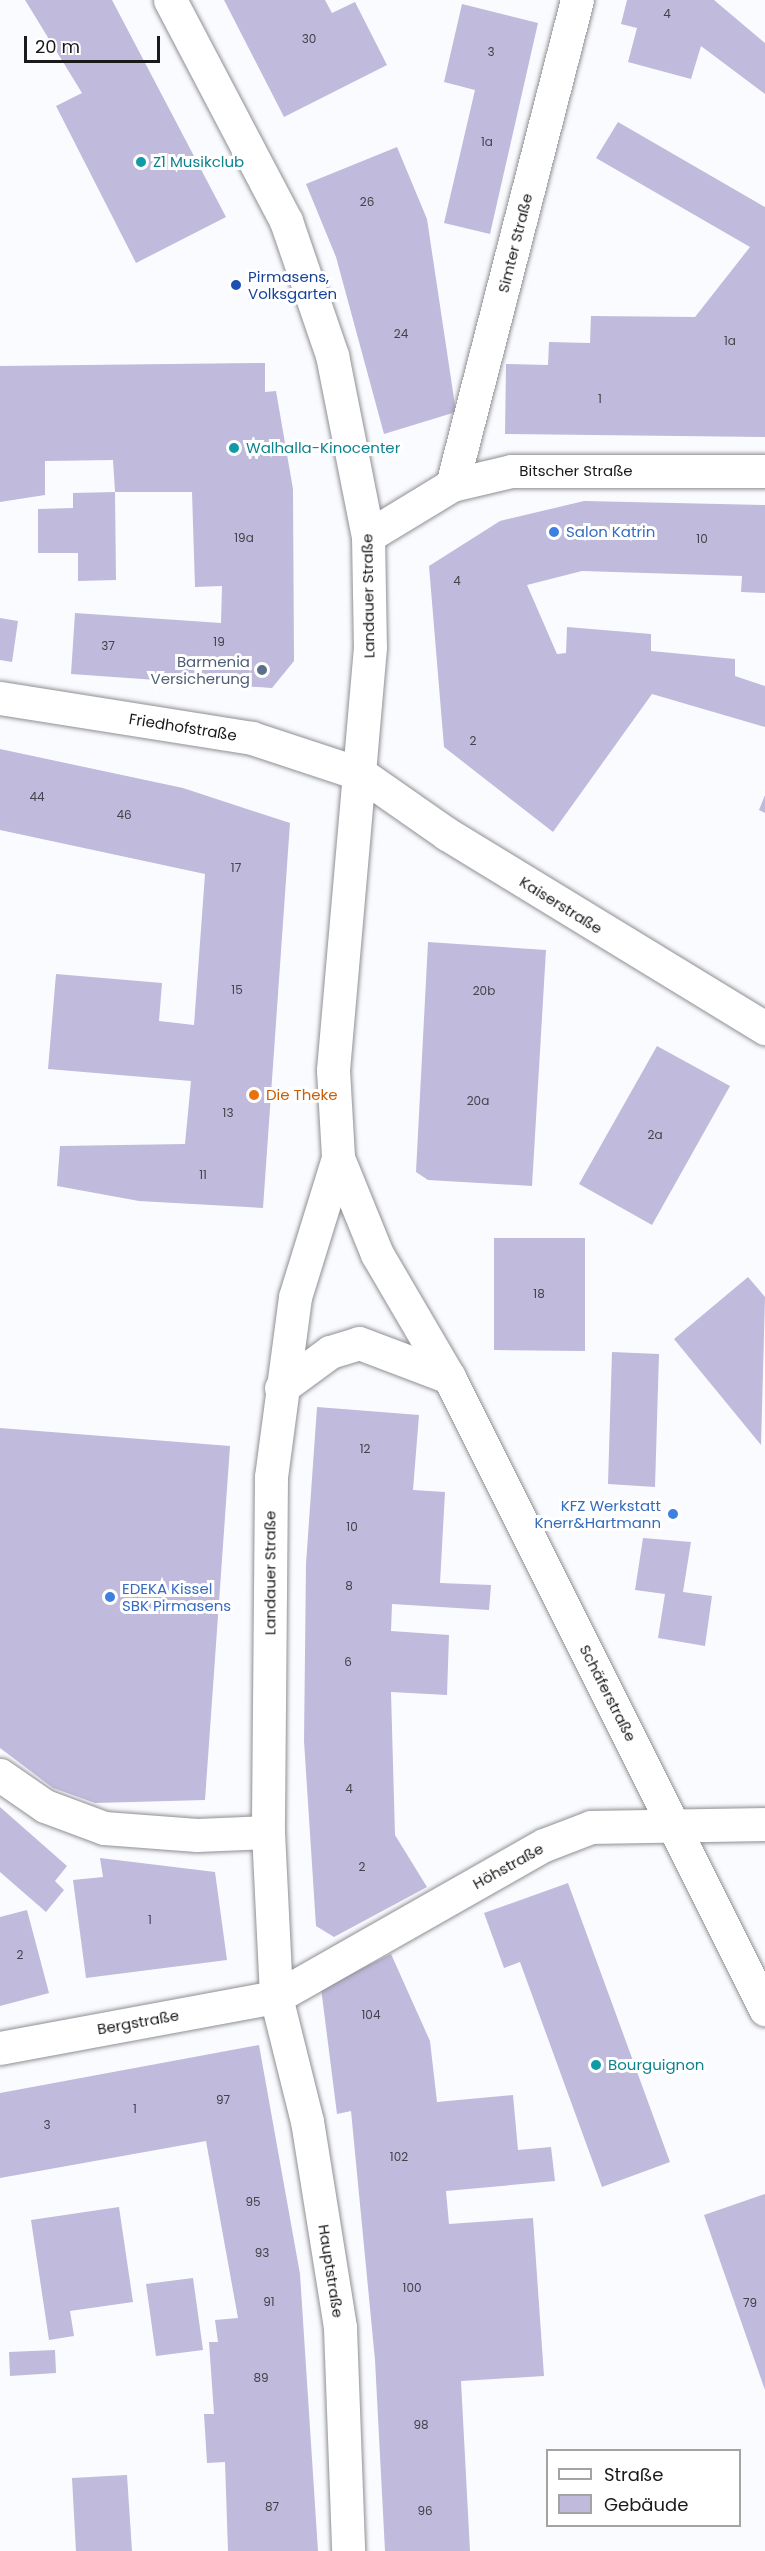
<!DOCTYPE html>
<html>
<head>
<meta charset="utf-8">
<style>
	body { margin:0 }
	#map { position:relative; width:765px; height:2551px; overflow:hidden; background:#fafbff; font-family:Poppins,sans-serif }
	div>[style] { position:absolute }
	.building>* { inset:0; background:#c0badc }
	.roads { filter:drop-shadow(0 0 2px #8f9093) drop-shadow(0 0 2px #8f9093) }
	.minor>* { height:33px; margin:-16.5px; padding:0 16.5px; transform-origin:16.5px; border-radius:16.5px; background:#fff }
	.major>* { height:33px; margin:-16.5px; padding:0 16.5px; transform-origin:16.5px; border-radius:16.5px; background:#fff }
	.dots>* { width:16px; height:16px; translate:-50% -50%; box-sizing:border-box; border:3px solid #fff; border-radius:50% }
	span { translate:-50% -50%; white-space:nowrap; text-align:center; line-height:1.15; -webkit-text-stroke:6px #fff; paint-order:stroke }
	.number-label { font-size:12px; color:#44424b }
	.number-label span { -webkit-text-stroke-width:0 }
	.culture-label { font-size:15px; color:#0d838f }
	.left { translate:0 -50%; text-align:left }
	.street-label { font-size:15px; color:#1a1a1b }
	.transit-label { font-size:15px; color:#164399 }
	.shop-label { font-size:15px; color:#366cbe }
	.right { translate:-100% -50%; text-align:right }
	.service-label { font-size:15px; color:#4e5e75 }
	.food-label { font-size:15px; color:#c56008 }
	.legend { position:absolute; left:546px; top:2449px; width:195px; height:78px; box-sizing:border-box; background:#fff; border:2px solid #a3a3a4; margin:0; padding:8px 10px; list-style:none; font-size:18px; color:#1a1a1b }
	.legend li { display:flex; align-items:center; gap:12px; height:30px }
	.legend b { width:30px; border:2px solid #a3a3a4 }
	.scale { position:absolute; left:24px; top:36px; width:136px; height:27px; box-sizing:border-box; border:3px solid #1a1a1b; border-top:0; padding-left:8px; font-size:18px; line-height:21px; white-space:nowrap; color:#1a1a1b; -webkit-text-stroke:4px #fff; paint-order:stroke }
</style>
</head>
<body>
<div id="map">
	<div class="building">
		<div style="clip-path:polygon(25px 0,112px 0,226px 217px,136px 263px,56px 106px,82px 93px)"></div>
		<div style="clip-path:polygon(224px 0,325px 0,332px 13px,355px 2px,387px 65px,284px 117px)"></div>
		<div style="clip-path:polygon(627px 0,714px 0,765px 43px,765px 94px,701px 46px,691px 79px,628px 62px,637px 28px,621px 24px)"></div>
		<div style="clip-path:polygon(462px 4px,538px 23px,490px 234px,444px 223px,475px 90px,444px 82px)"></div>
		<div style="clip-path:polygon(618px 122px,765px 207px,765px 437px,505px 434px,506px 364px,548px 365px,549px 342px,590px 343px,591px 316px,695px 317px,750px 247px,596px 158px)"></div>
		<div style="clip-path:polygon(397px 147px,427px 219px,456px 412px,384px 434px,336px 257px,306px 184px)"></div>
		<div style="clip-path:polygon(265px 363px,265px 392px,276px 391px,293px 489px,294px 661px,272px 688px,71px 674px,75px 613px,221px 623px,222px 586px,195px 587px,192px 492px,115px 492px,113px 460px,45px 461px,45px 495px,0 502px,0 366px)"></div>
		<div style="clip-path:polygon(115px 492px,116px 580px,78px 581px,78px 553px,38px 553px,38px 509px,73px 508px,73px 493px)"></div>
		<div style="clip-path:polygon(584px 501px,765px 505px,765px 593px,741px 592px,742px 576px,582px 571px,527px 585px,557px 654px,566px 653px,567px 627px,651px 634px,651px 651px,735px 659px,735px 676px,765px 686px,765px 727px,652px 694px,553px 832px,444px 747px,429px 566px,500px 521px)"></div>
		<div style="clip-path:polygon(0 618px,18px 621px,12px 662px,0 660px)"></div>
		<div style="clip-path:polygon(0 749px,183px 788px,290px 823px,263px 1208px,139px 1201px,57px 1186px,60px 1146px,185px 1144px,191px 1081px,48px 1069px,56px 974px,162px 983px,159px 1021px,194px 1025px,205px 874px,0 830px)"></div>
		<div style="clip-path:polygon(765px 795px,765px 813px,759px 810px)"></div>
		<div style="clip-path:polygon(428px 942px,546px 950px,532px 1186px,428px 1180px,416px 1172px)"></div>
		<div style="clip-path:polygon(657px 1046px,730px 1086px,652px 1225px,579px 1184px)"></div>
		<div style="clip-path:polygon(494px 1238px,585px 1238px,585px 1351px,494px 1350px)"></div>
		<div style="clip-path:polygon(748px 1277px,765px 1297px,761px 1445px,674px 1339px)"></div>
		<div style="clip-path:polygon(612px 1352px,659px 1354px,655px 1487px,608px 1484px)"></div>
		<div style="clip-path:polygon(317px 1407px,419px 1415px,413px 1490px,445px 1492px,440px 1583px,491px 1585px,489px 1610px,392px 1604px,391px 1631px,449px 1635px,447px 1695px,391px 1692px,395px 1835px,427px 1887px,334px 1937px,316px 1926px,304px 1741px,306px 1564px)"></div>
		<div style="clip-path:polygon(0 1428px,230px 1446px,205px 1800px,95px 1803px,53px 1788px,0 1748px)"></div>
		<div style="clip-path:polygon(643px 1538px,691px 1542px,683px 1592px,712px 1596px,705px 1646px,658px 1638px,665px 1594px,635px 1590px)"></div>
		<div style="clip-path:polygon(0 1807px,67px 1866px,55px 1881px,64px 1890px,46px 1912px,0 1872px)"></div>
		<div style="clip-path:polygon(100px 1858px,215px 1872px,227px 1960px,86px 1978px,73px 1880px,103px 1877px)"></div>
		<div style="clip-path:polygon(568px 1883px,670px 2162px,602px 2187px,520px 1962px,504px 1968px,484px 1913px)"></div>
		<div style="clip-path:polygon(27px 1910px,49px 1993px,0 2006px,0 1917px)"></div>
		<div style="clip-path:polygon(391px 1954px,430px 2041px,437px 2102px,513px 2095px,518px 2150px,551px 2147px,555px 2181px,446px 2191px,449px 2224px,533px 2218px,544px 2376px,461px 2381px,470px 2551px,385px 2551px,375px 2360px,351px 2111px,337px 2114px,321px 1988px)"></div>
		<div style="clip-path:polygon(259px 2045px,300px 2274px,318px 2551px,228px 2551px,225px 2462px,207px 2463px,204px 2414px,214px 2414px,209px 2342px,218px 2342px,215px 2320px,238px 2318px,206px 2141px,0 2178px,0 2093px)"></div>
		<div style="clip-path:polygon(765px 2194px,765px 2390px,704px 2215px)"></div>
		<div style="clip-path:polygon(119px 2207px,133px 2302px,70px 2311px,74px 2336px,49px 2340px,31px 2220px)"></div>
		<div style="clip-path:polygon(193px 2278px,203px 2350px,156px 2356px,146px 2284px)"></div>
		<div style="clip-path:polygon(55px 2350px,56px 2373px,10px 2376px,9px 2352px)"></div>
		<div style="clip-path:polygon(127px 2475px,132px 2551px,76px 2551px,72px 2478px)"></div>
	</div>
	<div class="roads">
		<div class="minor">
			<div style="left:452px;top:485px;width:501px;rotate:-75.55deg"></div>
			<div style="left:0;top:698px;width:255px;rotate:9deg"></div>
			<div style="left:252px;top:738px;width:115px;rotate:18.3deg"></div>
			<div style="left:338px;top:1158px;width:145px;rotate:107.2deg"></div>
			<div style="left:295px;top:1297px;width:182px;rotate:97.6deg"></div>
			<div style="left:271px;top:1477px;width:355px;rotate:90.5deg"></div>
			<div style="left:268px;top:1832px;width:165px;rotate:87.2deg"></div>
			<div style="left:276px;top:1997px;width:128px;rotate:76deg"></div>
			<div style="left:307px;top:2121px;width:210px;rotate:80.9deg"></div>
			<div style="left:340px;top:2328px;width:223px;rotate:87.9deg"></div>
			<div style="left:281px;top:1388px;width:61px;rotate:-36.3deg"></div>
			<div style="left:330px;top:1352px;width:30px;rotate:-17deg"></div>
			<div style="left:359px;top:1343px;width:96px;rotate:20.7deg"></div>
			<div style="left:0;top:1775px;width:55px;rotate:34.6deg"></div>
			<div style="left:45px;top:1806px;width:63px;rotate:20.4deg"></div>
			<div style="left:104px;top:1828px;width:93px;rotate:4.3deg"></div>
			<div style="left:197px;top:1835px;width:71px;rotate:-2.4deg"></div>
			<div style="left:0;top:2048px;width:281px;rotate:-10.5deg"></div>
			<div style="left:276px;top:1997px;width:308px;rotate:-29.6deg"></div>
			<div style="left:544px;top:1845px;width:50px;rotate:-21deg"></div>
			<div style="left:591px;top:1827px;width:174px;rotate:-1deg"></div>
		</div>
		<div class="major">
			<div style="left:170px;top:0;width:250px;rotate:62.3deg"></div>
			<div style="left:286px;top:221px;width:142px;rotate:71.1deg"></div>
			<div style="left:332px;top:355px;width:185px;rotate:78.8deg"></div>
			<div style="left:368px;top:536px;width:111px;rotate:89deg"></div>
			<div style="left:370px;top:647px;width:425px;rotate:95deg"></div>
			<div style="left:333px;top:1070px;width:88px;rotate:86.7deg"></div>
			<div style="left:338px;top:1158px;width:104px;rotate:67.9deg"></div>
			<div style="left:377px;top:1254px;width:143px;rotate:59.7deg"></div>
			<div style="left:449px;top:1377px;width:707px;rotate:63.43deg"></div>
			<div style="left:368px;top:536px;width:98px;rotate:-31.3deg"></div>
			<div style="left:452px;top:485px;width:61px;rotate:-13.3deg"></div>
			<div style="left:511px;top:471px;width:254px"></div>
			<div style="left:361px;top:774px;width:105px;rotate:34.9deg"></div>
			<div style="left:447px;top:834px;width:373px;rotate:31.4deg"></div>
		</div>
	</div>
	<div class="dots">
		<div style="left:141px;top:162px;background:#0f9aa8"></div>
		<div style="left:236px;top:285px;background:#1a4fb4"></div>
		<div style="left:234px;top:448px;background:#0f9aa8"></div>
		<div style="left:554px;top:532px;background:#3f7fe0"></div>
		<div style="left:262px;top:670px;background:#5c6f8a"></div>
		<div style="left:254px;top:1095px;background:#e8710a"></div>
		<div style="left:673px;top:1514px;background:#3f7fe0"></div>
		<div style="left:110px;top:1597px;background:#3f7fe0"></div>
		<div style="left:596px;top:2065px;background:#0f9aa8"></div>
	</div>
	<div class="number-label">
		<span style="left:667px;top:14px">4</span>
		<span style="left:309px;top:39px">30</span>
		<span style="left:491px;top:52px">3</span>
		<span style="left:487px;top:142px">1a</span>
		<span style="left:367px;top:202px">26</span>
		<span style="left:401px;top:334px">24</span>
		<span style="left:730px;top:341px">1a</span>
		<span style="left:600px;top:399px">1</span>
		<span style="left:244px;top:538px">19a</span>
		<span style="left:702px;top:539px">10</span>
		<span style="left:457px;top:581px">4</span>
		<span style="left:219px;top:642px">19</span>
		<span style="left:108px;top:646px">37</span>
		<span style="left:473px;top:741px">2</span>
		<span style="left:37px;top:797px">44</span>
		<span style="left:124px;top:815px">46</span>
		<span style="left:236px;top:868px">17</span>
		<span style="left:237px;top:990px">15</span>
		<span style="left:484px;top:991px">20b</span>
		<span style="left:478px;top:1101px">20a</span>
		<span style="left:228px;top:1113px">13</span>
		<span style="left:655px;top:1135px">2a</span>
		<span style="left:203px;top:1175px">11</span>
		<span style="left:539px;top:1294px">18</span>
		<span style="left:365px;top:1449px">12</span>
		<span style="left:352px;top:1527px">10</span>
		<span style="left:349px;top:1586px">8</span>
		<span style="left:348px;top:1662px">6</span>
		<span style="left:349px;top:1789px">4</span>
		<span style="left:362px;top:1867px">2</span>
		<span style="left:150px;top:1920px">1</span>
		<span style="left:20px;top:1955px">2</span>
		<span style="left:371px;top:2015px">104</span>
		<span style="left:223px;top:2100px">97</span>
		<span style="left:135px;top:2109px">1</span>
		<span style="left:47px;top:2125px">3</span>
		<span style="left:399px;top:2157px">102</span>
		<span style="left:253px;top:2202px">95</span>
		<span style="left:262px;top:2253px">93</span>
		<span style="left:412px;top:2288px">100</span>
		<span style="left:269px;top:2302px">91</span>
		<span style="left:750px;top:2303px">79</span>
		<span style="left:261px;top:2378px">89</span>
		<span style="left:421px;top:2425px">98</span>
		<span style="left:272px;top:2507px">87</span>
		<span style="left:425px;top:2511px">96</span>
	</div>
	<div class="culture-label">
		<span class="left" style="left:153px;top:162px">Z1 Musikclub</span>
		<span class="left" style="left:246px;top:448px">Walhalla-Kinocenter</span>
		<span class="left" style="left:608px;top:2065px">Bourguignon</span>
	</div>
	<div class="street-label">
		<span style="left:515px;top:243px;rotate:-76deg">Simter Straße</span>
		<span style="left:576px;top:471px">Bitscher Straße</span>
		<span style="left:368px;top:596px;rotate:-91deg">Landauer Straße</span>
		<span style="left:183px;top:727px;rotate:9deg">Friedhofstraße</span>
		<span style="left:561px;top:905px;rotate:32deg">Kaiserstraße</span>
		<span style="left:270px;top:1573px;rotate:-90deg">Landauer Straße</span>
		<span style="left:608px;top:1693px;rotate:63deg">Schäferstraße</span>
		<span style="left:508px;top:1866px;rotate:-29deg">Höhstraße</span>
		<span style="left:138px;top:2022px;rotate:-10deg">Bergstraße</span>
		<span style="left:331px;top:2271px;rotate:81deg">Hauptstraße</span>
	</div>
	<div class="transit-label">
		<span class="left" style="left:248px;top:285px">Pirmasens,<br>Volksgarten</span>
	</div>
	<div class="shop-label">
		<span class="left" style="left:566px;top:532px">Salon Katrin</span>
		<span class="right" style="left:661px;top:1514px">KFZ Werkstatt<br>Knerr&amp;Hartmann</span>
		<span class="left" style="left:122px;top:1597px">EDEKA Kissel<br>SBK Pirmasens</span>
	</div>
	<div class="service-label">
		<span class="right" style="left:250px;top:670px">Barmenia<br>Versicherung</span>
	</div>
	<div class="food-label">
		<span class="left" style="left:266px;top:1095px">Die Theke</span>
	</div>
	<ul class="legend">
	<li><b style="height:8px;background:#fff"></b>Straße</li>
	<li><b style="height:16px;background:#c0badc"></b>Gebäude</li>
	</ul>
	<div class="scale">20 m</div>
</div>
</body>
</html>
